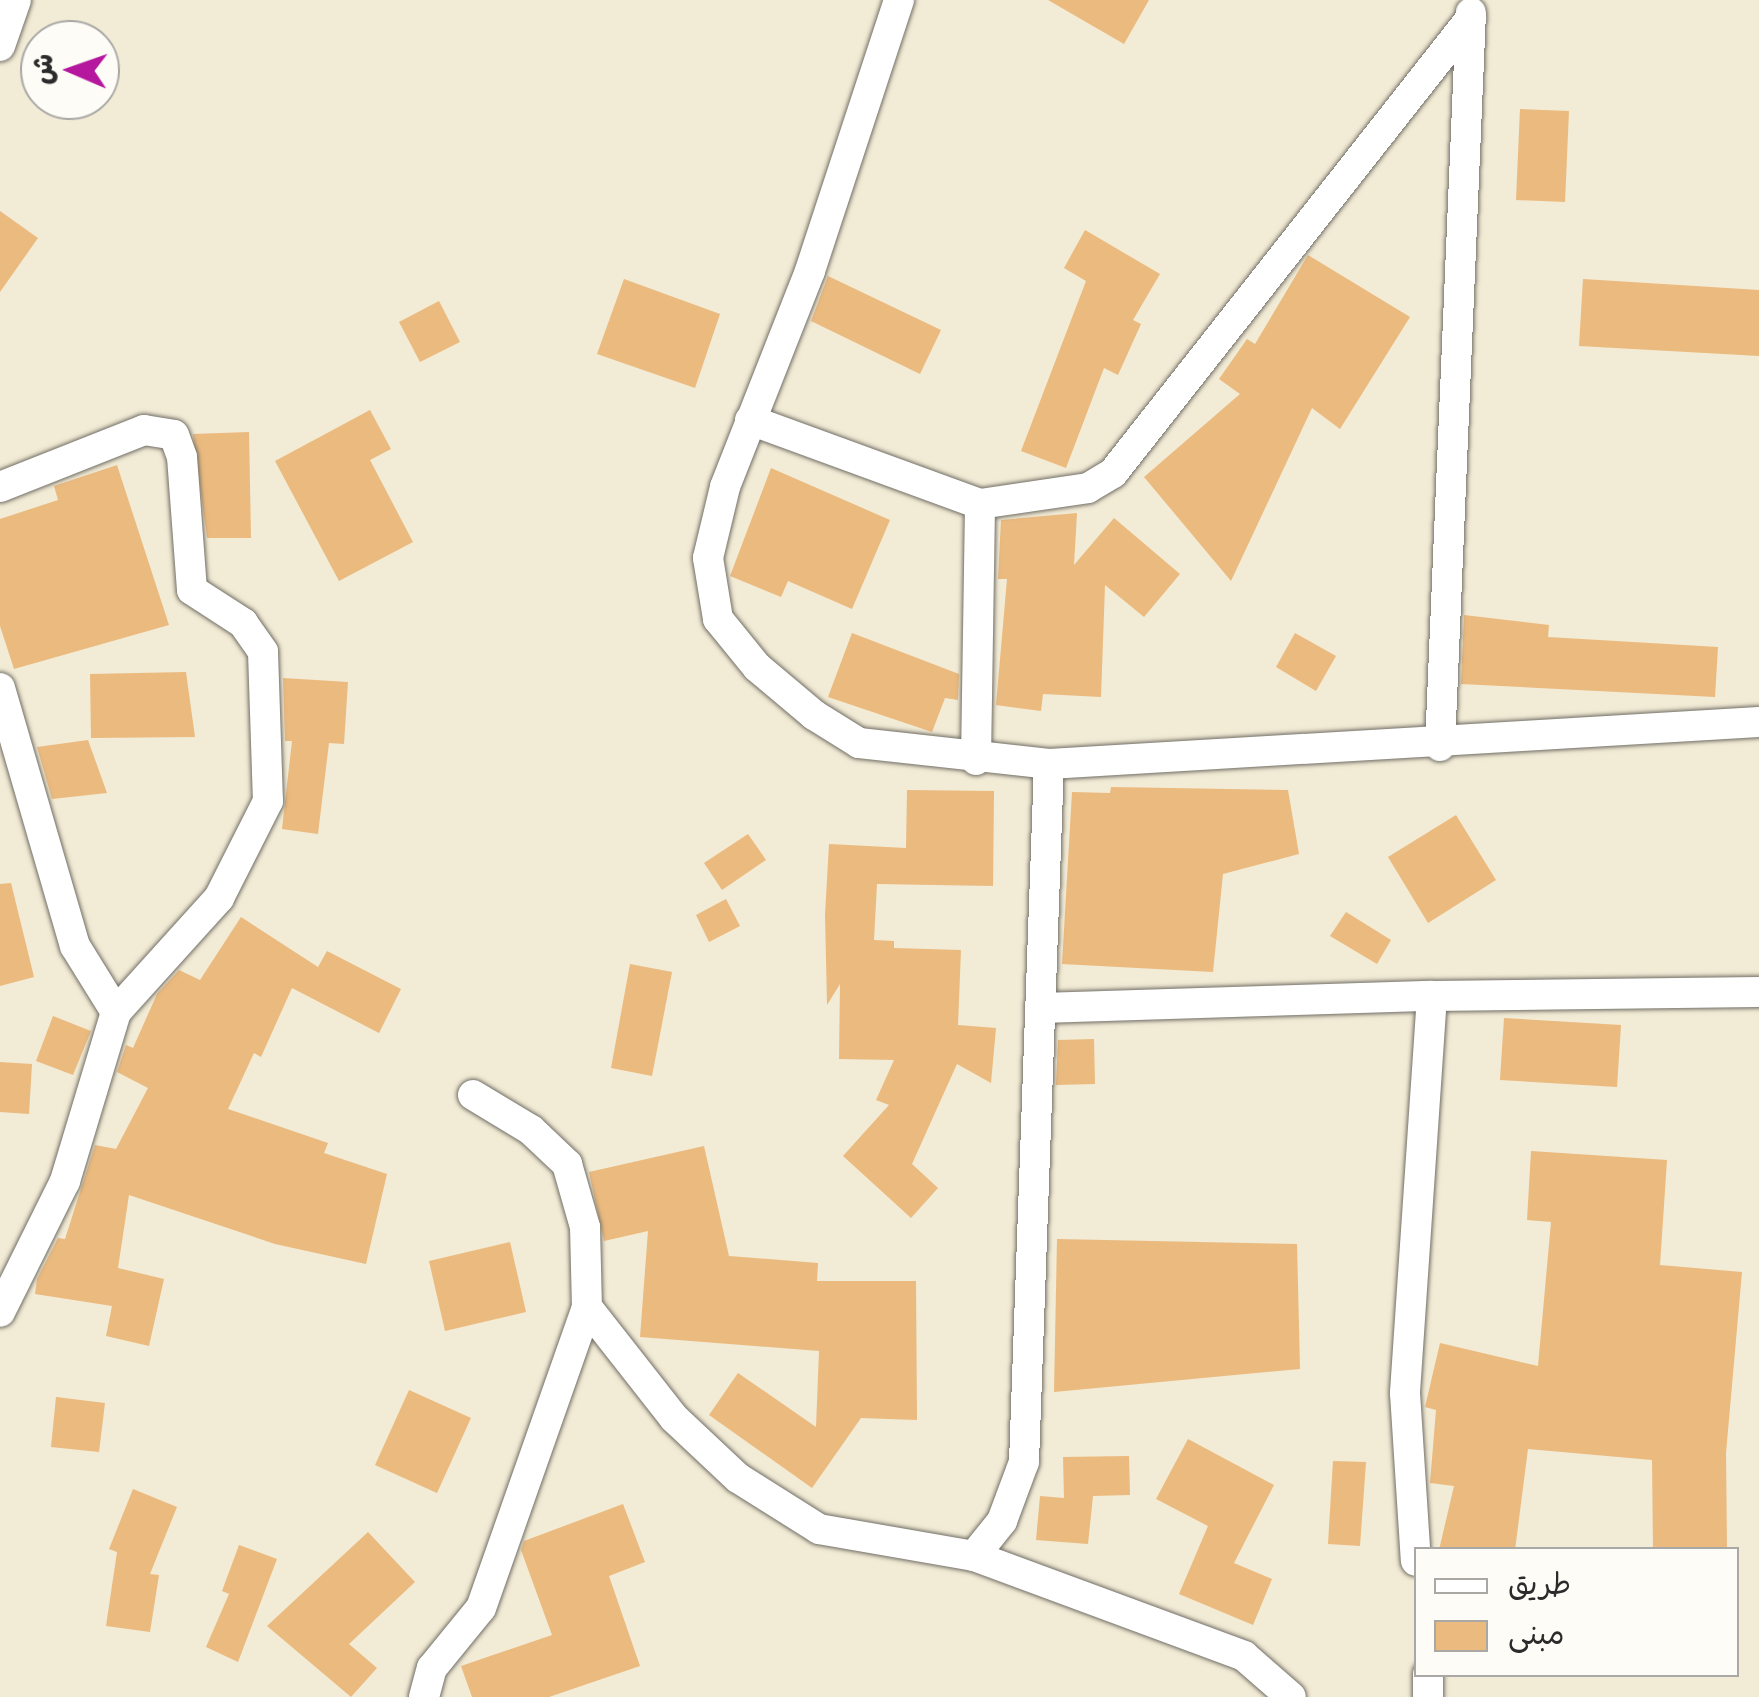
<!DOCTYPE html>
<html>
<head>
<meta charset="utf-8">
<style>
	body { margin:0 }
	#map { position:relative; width:1759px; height:1697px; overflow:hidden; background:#f2ebd5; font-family:Itim,"Playpen Sans Arabic",sans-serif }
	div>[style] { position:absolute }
	.building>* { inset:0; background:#ebba7f }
	.roads { filter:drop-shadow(0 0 2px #716e66) drop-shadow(0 0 2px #716e66) }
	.street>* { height:30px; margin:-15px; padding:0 15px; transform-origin:15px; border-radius:15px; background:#fff }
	span { translate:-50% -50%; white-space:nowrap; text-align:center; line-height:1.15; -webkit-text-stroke:8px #fdfcf7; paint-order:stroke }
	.legend { position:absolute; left:1414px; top:1547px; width:325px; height:130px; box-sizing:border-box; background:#fdfcf7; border:2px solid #a9a8a5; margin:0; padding:12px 18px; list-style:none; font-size:30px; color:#2b2b2b }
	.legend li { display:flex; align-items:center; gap:20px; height:50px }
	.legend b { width:50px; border:2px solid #a9a8a5 }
	.north { position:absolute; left:20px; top:20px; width:100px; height:100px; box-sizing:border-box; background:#fdfcf7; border:2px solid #a9a8a5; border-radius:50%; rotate:272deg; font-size:28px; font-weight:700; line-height:40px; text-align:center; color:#2b2b2b }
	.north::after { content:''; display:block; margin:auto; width:35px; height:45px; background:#b5179e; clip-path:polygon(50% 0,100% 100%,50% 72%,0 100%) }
</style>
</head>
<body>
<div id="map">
	<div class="building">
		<div style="clip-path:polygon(1048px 0,1149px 0,1124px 44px)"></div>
		<div style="clip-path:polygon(1520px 109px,1569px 111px,1565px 202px,1516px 200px)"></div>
		<div style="clip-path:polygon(0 211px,38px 238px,0 292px)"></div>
		<div style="clip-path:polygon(1085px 230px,1160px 274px,1133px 320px,1141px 324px,1118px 375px,1104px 368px,1066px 468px,1021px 451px,1086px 281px,1064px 268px)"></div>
		<div style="clip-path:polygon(1308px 255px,1410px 317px,1340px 429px,1312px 408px,1231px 581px,1144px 477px,1240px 394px,1219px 379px,1247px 339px,1255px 344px)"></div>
		<div style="clip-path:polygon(828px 276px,941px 330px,920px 374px,811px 321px)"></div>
		<div style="clip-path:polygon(624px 279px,720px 314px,695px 388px,597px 354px)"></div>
		<div style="clip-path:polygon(1583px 279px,1759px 290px,1759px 356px,1579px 346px)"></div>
		<div style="clip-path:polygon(439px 301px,460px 342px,420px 362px,399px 322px)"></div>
		<div style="clip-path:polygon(370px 410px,391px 449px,370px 460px,413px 542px,339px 581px,275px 461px)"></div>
		<div style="clip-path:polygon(249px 432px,251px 538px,207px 538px,193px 434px)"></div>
		<div style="clip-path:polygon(117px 465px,169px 625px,14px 669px,0 626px,0 519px,58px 500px,54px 486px)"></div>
		<div style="clip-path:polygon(771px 468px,890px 520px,852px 609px,788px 581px,781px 597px,730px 576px)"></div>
		<div style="clip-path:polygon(1077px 513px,1074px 565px,1114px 518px,1180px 574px,1144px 617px,1105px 585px,1101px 697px,1043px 694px,1041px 711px,996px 705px,1007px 579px,998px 579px,1001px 520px)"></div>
		<div style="clip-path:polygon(1464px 615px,1549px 625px,1548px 637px,1718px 647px,1715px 697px,1461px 684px)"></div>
		<div style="clip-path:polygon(852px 633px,959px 674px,958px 700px,945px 698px,932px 732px,828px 697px)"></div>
		<div style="clip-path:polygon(1295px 633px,1336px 656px,1316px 691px,1276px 667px)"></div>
		<div style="clip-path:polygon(186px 672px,195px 737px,91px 738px,90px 674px)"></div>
		<div style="clip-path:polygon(283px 678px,348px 682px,344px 744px,329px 743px,318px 834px,282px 829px,292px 741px,285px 741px)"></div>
		<div style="clip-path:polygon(88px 740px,107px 793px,52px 799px,37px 747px)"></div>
		<div style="clip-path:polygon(1111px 787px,1288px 790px,1299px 854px,1223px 874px,1213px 972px,1062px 964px,1072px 792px,1110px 793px)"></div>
		<div style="clip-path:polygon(907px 790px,994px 791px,993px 886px,877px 884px,874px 940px,894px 941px,894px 948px,961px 950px,958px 1025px,996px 1028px,991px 1083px,957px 1064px,912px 1164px,938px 1188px,911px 1218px,843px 1156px,889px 1105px,876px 1100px,894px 1060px,839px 1059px,840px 984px,827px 1005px,825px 915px,829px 844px,906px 848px)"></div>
		<div style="clip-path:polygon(1456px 815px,1496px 880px,1428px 923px,1388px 857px)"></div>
		<div style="clip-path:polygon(748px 834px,766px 860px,722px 890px,704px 863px)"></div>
		<div style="clip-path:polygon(11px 883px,34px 977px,0 986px,0 884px)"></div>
		<div style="clip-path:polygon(726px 899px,740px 926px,709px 942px,696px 915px)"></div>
		<div style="clip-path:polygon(1346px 912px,1391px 940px,1377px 964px,1330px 936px)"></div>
		<div style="clip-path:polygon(241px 917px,318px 967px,327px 951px,401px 989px,379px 1033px,292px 988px,261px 1057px,254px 1053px,228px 1109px,328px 1143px,324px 1153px,387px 1174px,366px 1264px,275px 1244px,129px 1195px,118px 1268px,164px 1279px,149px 1346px,106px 1336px,112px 1306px,35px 1294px,37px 1279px,58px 1238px,65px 1239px,95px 1145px,116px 1149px,148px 1088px,117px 1072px,126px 1045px,133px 1048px,157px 994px,179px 970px,200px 980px)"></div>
		<div style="clip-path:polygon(630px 964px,672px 972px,652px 1076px,611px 1068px)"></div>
		<div style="clip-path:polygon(53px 1016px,91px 1031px,73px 1075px,36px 1061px)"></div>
		<div style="clip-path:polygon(1504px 1018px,1621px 1025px,1617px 1087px,1500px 1080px)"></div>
		<div style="clip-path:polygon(1094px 1039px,1095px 1084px,1056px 1085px,1058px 1040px)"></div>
		<div style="clip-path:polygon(0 1062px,32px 1064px,29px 1114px,0 1112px)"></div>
		<div style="clip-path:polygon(704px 1146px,729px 1256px,818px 1263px,817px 1281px,916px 1281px,917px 1420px,861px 1418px,812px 1488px,709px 1415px,738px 1373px,816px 1427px,819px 1351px,640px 1337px,648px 1231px,604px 1241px,589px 1172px)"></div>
		<div style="clip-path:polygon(1531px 1151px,1667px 1160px,1660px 1265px,1742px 1272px,1726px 1453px,1727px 1550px,1653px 1550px,1652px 1460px,1528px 1449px,1515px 1550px,1439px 1550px,1454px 1486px,1430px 1483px,1436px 1410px,1425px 1407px,1440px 1343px,1538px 1366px,1551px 1222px,1527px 1220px)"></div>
		<div style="clip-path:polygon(1057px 1239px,1297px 1244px,1300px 1369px,1054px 1392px)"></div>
		<div style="clip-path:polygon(510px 1242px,526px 1312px,445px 1331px,429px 1261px)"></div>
		<div style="clip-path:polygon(409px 1390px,471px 1418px,437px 1493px,375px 1465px)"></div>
		<div style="clip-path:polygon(56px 1397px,105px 1403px,99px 1452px,51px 1447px)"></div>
		<div style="clip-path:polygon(1188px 1439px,1274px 1485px,1234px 1563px,1272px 1579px,1253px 1625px,1179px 1594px,1208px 1526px,1156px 1499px)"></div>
		<div style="clip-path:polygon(1129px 1456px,1130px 1495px,1093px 1496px,1088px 1544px,1036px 1540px,1040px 1496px,1064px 1498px,1063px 1457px)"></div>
		<div style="clip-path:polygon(1333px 1461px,1366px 1462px,1360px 1546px,1328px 1544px)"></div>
		<div style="clip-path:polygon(133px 1489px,177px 1507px,150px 1574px,159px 1575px,150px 1632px,106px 1626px,117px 1552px,109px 1549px)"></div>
		<div style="clip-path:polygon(623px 1504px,645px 1562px,609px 1576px,640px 1666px,549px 1697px,472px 1697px,461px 1666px,552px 1635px,521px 1550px,524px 1541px)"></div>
		<div style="clip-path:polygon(368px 1532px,415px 1582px,349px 1644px,377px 1668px,351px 1697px,267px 1626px)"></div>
		<div style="clip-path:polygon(239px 1545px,277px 1559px,238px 1662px,206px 1647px,229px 1594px,222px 1591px)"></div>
	</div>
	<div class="roads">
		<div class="street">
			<div style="left:899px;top:0;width:285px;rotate:108.2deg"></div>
			<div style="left:810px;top:271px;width:232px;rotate:111.5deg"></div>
			<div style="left:725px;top:487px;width:73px;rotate:103.5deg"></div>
			<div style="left:708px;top:558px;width:62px;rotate:80.7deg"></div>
			<div style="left:718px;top:619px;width:62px;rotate:50.9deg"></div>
			<div style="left:757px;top:667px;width:75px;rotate:40.1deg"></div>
			<div style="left:814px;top:715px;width:53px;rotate:31.9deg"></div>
			<div style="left:859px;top:743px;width:191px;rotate:6.3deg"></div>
			<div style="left:1049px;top:764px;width:711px;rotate:-3.39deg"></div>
			<div style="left:0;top:46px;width:49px;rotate:-70.8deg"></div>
			<div style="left:750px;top:420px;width:245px;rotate:20.1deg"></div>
			<div style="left:980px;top:504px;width:109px;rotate:-8.4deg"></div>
			<div style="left:1088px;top:488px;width:29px;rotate:-31deg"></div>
			<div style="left:1113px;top:473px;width:579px;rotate:-51.8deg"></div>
			<div style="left:0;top:487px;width:155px;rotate:-21.6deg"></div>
			<div style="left:144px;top:430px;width:30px;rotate:9deg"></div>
			<div style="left:174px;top:435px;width:23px;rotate:70deg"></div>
			<div style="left:182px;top:457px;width:133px;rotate:85.7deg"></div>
			<div style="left:192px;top:590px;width:61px;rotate:32.9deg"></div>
			<div style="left:243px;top:623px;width:35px;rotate:55deg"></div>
			<div style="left:263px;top:652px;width:149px;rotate:88.1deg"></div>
			<div style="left:268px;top:801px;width:109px;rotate:116.8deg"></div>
			<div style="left:219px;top:898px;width:154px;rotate:132.1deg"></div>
			<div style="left:116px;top:1012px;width:177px;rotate:106.8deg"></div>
			<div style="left:65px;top:1181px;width:146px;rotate:116.4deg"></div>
			<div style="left:0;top:688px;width:269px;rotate:73.8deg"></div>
			<div style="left:75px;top:946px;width:78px;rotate:58.2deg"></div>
			<div style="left:1440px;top:746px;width:734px;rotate:-87.58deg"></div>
			<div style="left:976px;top:760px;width:256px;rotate:-89.1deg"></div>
			<div style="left:1432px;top:996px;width:327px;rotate:-0.7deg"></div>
			<div style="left:1041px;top:1008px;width:391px;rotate:-1.8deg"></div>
			<div style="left:1432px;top:996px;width:398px;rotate:93.9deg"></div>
			<div style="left:1405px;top:1393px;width:168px;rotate:86.3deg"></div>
			<div style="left:473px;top:1095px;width:68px;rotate:31.1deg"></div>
			<div style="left:531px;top:1130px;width:50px;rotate:43.4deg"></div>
			<div style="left:567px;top:1164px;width:66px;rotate:74.1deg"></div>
			<div style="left:585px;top:1227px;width:80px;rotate:88.6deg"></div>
			<div style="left:587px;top:1307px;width:141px;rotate:51.9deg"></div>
			<div style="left:674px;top:1418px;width:88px;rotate:43.2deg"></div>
			<div style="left:738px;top:1478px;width:96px;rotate:32.2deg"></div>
			<div style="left:819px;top:1529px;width:157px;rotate:9.9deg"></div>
			<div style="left:974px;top:1556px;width:288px;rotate:20.3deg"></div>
			<div style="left:1244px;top:1656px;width:62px;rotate:41.1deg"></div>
			<div style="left:974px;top:1556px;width:45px;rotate:-51.3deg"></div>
			<div style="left:1002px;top:1521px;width:63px;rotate:-69.6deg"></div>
			<div style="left:1024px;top:1462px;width:698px;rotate:-87.95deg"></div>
			<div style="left:1428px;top:1674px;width:23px;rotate:90deg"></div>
			<div style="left:424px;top:1697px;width:30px;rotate:-75deg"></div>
			<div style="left:432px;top:1668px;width:77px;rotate:-50.8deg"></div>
			<div style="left:481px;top:1608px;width:319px;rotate:-70.6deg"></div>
		</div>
	</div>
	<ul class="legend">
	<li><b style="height:12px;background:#fff"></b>طريق</li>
	<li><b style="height:28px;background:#ebba7f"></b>مبنى</li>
	</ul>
	<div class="north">ش</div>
</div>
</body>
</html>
